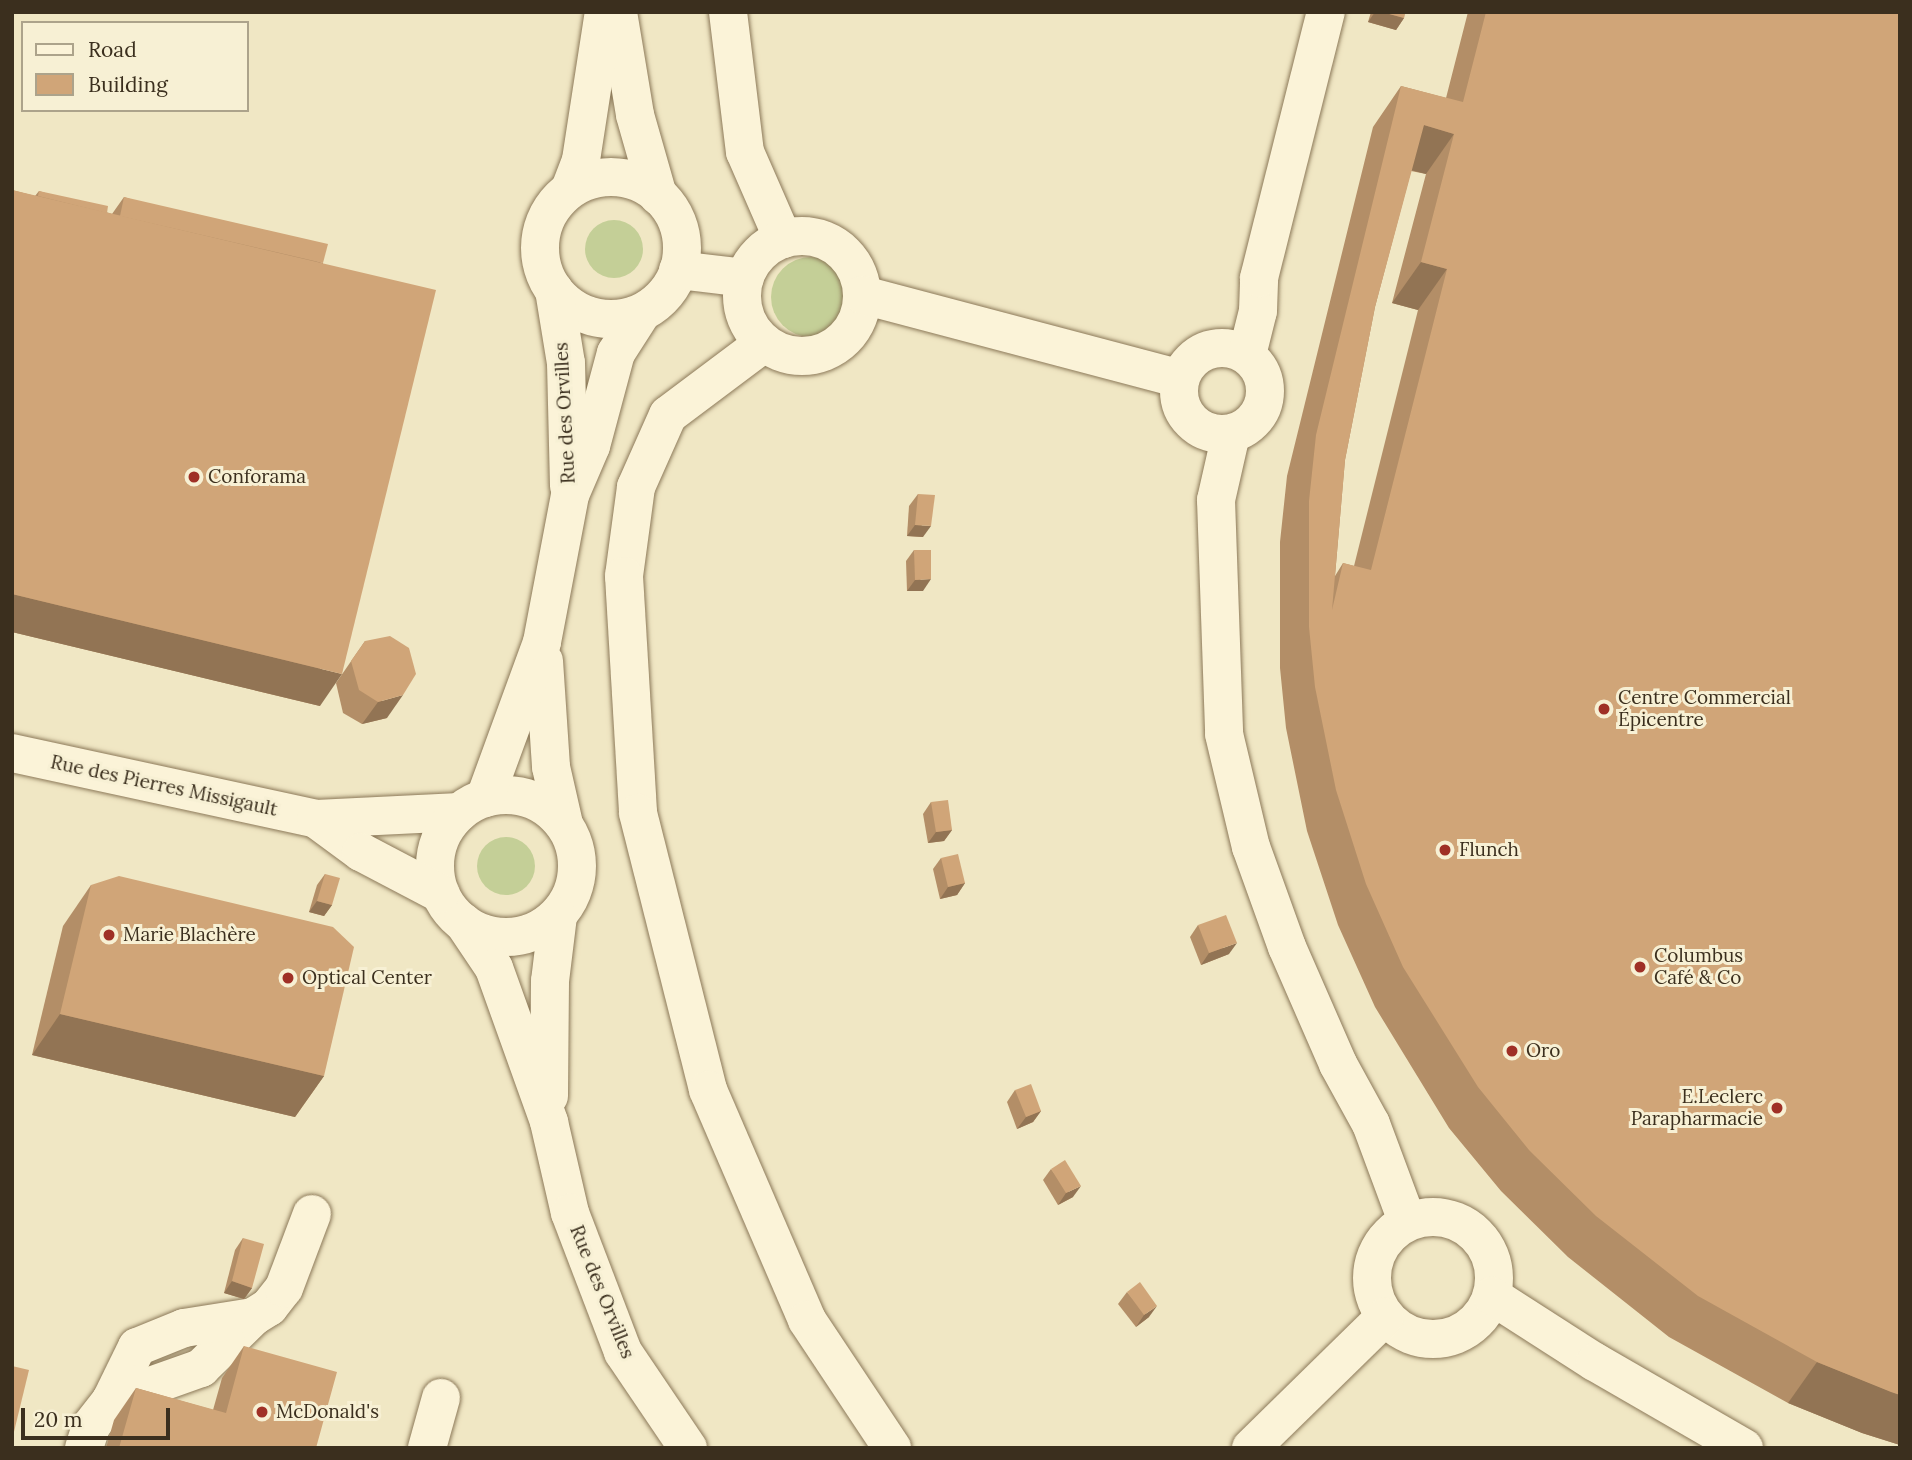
<!DOCTYPE html>
<html>
<head>
<meta charset="utf-8">
<style>
	body { margin:0 }
	#map { position:relative; width:1912px; height:1460px; overflow:hidden; background:#f0e7c4; font-family:Lora,serif }
	div>[style] { position:absolute }
	.green>* { inset:0; background:#c4cf97 }
	.round { border-radius:50% }
	.roads { filter:drop-shadow(0 0 2px #8c7959) drop-shadow(0 0 2px #8c7959) }
	.minor>* { height:38px; margin:-19px; padding:0 19px; transform-origin:19px; border-radius:19px; background:#fbf3d8 }
	.minor>.ring { margin:-19px; padding:0; box-sizing:content-box; background:none; border:38px solid #fbf3d8; border-radius:50% }
	.wall>* { inset:0; background:#b38e67 }
	.shaded-wall>* { inset:0; background:#927454 }
	.building>* { inset:0; background:#d0a578 }
	.dots>* { width:19px; height:19px; translate:-50% -50%; box-sizing:border-box; border:4px solid #f7f0d4; border-radius:50% }
	span { translate:-50% -50%; white-space:nowrap; text-align:center; line-height:1.15; -webkit-text-stroke:6px #f7f0d4; paint-order:stroke }
	.street-label { font-size:19px; color:#3b2f1e }
	.poi-label { font-size:19px; color:#3b2f1e }
	.left { translate:0 -50%; text-align:left }
	.right { translate:-100% -50%; text-align:right }
	.frame { position:absolute; inset:0; border:14px solid #3b2f1e; pointer-events:none }
	.legend { position:absolute; left:21px; top:21px; width:228px; height:91px; box-sizing:border-box; background:#f7f0d4; border:2px solid #aca38b; margin:0; padding:9px 12px; list-style:none; font-size:21px; color:#3b2f1e }
	.legend li { display:flex; align-items:center; gap:14px; height:35px }
	.legend b { width:35px; border:2px solid #aca38b }
	.scale { position:absolute; left:21px; top:1408px; width:149px; height:32px; box-sizing:border-box; border:4px solid #3b2f1e; border-top:0; padding-left:9px; font-size:21px; line-height:24px; white-space:nowrap; color:#3b2f1e; -webkit-text-stroke:5px #f7f0d4; paint-order:stroke }
</style>
</head>
<body>
<div id="map">
	<div class="green">
		<div class="round" style="left:585px;top:220px;width:58px;height:58px"></div>
		<div class="round" style="left:771px;top:257px;width:80px;height:80px"></div>
		<div class="round" style="left:477px;top:837px;width:58px;height:58px"></div>
	</div>
	<div class="roads">
		<div class="minor">
			<div style="left:618px;top:12px;width:104px;rotate:80.6deg"></div>
			<div style="left:635px;top:115px;width:84px;rotate:74.1deg"></div>
			<div style="left:728px;top:12px;width:141px;rotate:83.1deg"></div>
			<div style="left:745px;top:152px;width:95px;rotate:66.4deg"></div>
			<div class="ring" style="left:540px;top:177px;width:104px;height:104px"></div>
			<div style="left:570px;top:189px;width:31px;rotate:-69deg"></div>
			<div style="left:581px;top:160px;width:150px;rotate:-81.2deg"></div>
			<div class="ring" style="left:742px;top:236px;width:82px;height:82px"></div>
			<div style="left:678px;top:270px;width:67px;rotate:6.8deg"></div>
			<div style="left:554px;top:290px;width:74px;rotate:80.7deg"></div>
			<div style="left:566px;top:363px;width:123px;rotate:88.6deg"></div>
			<div style="left:863px;top:295px;width:328px;rotate:14.8deg"></div>
			<div style="left:764px;top:343px;width:120px;rotate:143.1deg"></div>
			<div style="left:668px;top:415px;width:79px;rotate:114deg"></div>
			<div style="left:636px;top:487px;width:90px;rotate:97.7deg"></div>
			<div style="left:624px;top:576px;width:237px;rotate:86.6deg"></div>
			<div style="left:638px;top:813px;width:286px;rotate:75.8deg"></div>
			<div style="left:708px;top:1090px;width:250px;rotate:66.7deg"></div>
			<div style="left:807px;top:1320px;width:154px;rotate:56.4deg"></div>
			<div class="ring" style="left:1179px;top:348px;width:48px;height:48px"></div>
			<div style="left:1247px;top:355px;width:45px;rotate:-76deg"></div>
			<div style="left:1258px;top:311px;width:33px;rotate:-88deg"></div>
			<div style="left:1259px;top:278px;width:274px;rotate:-75.9deg"></div>
			<div style="left:1231px;top:434px;width:68px;rotate:102.8deg"></div>
			<div style="left:1216px;top:500px;width:234px;rotate:88deg"></div>
			<div style="left:1224px;top:734px;width:116px;rotate:76.6deg"></div>
			<div style="left:1251px;top:847px;width:106px;rotate:70.2deg"></div>
			<div style="left:1287px;top:947px;width:128px;rotate:66.4deg"></div>
			<div style="left:1338px;top:1064px;width:68px;rotate:61.2deg"></div>
			<div style="left:1371px;top:1124px;width:103px;rotate:69.6deg"></div>
			<div style="left:544px;top:661px;width:106px;rotate:86.2deg"></div>
			<div style="left:551px;top:767px;width:58px;rotate:77.2deg"></div>
			<div style="left:12px;top:753px;width:311px;rotate:12.2deg"></div>
			<div style="left:316px;top:819px;width:144px;rotate:-2.8deg"></div>
			<div class="ring" style="left:435px;top:795px;width:104px;height:104px"></div>
			<div style="left:485px;top:798px;width:166px;rotate:-69.9deg"></div>
			<div style="left:542px;top:642px;width:150px;rotate:-79.2deg"></div>
			<div style="left:570px;top:495px;width:53px;rotate:-66.8deg"></div>
			<div style="left:591px;top:446px;width:96px;rotate:-75deg"></div>
			<div style="left:616px;top:353px;width:46px;rotate:-57.3deg"></div>
			<div style="left:316px;top:819px;width:56px;rotate:36.3deg"></div>
			<div style="left:361px;top:852px;width:90px;rotate:27.7deg"></div>
			<div style="left:463px;top:922px;width:55px;rotate:56deg"></div>
			<div style="left:494px;top:968px;width:164px;rotate:70.3deg"></div>
			<div style="left:549px;top:1122px;width:93px;rotate:77deg"></div>
			<div style="left:570px;top:1213px;width:149px;rotate:69.1deg"></div>
			<div style="left:623px;top:1352px;width:116px;rotate:55.9deg"></div>
			<div style="left:549px;top:1096px;width:115px;rotate:-89.5deg"></div>
			<div style="left:550px;top:981px;width:65px;rotate:-83deg"></div>
			<div class="ring" style="left:1372px;top:1217px;width:84px;height:84px"></div>
			<div style="left:1492px;top:1296px;width:122px;rotate:32.7deg"></div>
			<div style="left:1595px;top:1362px;width:172px;rotate:30deg"></div>
			<div style="left:111px;top:1400px;width:96px;rotate:-19.6deg"></div>
			<div style="left:201px;top:1368px;width:73px;rotate:-44.4deg"></div>
			<div style="left:84px;top:1448px;width:23px;rotate:-72deg"></div>
			<div style="left:91px;top:1426px;width:33px;rotate:-52deg"></div>
			<div style="left:111px;top:1400px;width:59px;rotate:-63.9deg"></div>
			<div style="left:137px;top:1347px;width:51px;rotate:-22deg"></div>
			<div style="left:184px;top:1328px;width:70px;rotate:-9.1deg"></div>
			<div style="left:253px;top:1317px;width:19px;rotate:-32deg"></div>
			<div style="left:269px;top:1307px;width:24px;rotate:-52deg"></div>
			<div style="left:284px;top:1288px;width:79px;rotate:-69.3deg"></div>
			<div style="left:427px;top:1448px;width:52px;rotate:-74.4deg"></div>
			<div style="left:1251px;top:1448px;width:187px;rotate:-44.4deg"></div>
		</div>
	</div>
	<div class="wall">
		<div style="clip-path:polygon(1371px 12px,1405px 12px,1404px 18px,1396px 30px,1368px 22px)"></div>
		<div style="clip-path:polygon(evenodd,1468px 12px,1900px 12px,1900px 1445px,1862px 1433px,1788px 1403px,1669px 1337px,1568px 1257px,1501px 1191px,1449px 1128px,1375px 1007px,1338px 925px,1307px 831px,1286px 728px,1280px 668px,1280px 542px,1287px 476px,1373px 127px,1401px 86px,1446px 98px,1468px 12px,1411px 171px,1426px 174px,1392px 303px,1418px 310px,1354px 566px,1343px 563px,1335px 576px,1345px 460px,1375px 307px,1411px 171px)"></div>
		<div style="clip-path:polygon(12px 190px,35px 196px,39px 191px,112px 214px,124px 197px,323px 263px,320px 706px,12px 632px)"></div>
		<div style="clip-path:polygon(918px 494px,923px 537px,907px 536px,909px 506px)"></div>
		<div style="clip-path:polygon(914px 550px,923px 591px,907px 591px,906px 561px)"></div>
		<div style="clip-path:polygon(365px 641px,387px 718px,362px 724px,343px 713px,336px 683px)"></div>
		<div style="clip-path:polygon(931px 802px,952px 830px,944px 841px,928px 843px,923px 814px)"></div>
		<div style="clip-path:polygon(941px 858px,965px 883px,957px 895px,940px 899px,933px 869px)"></div>
		<div style="clip-path:polygon(325px 874px,332px 905px,324px 916px,309px 912px,317px 885px)"></div>
		<div style="clip-path:polygon(91px 885px,324px 1076px,295px 1117px,32px 1055px,63px 926px)"></div>
		<div style="clip-path:polygon(1198px 925px,1229px 954px,1201px 965px,1190px 937px)"></div>
		<div style="clip-path:polygon(1015px 1090px,1041px 1111px,1033px 1122px,1017px 1129px,1007px 1102px)"></div>
		<div style="clip-path:polygon(1051px 1169px,1073px 1197px,1058px 1205px,1043px 1180px)"></div>
		<div style="clip-path:polygon(243px 1238px,252px 1288px,244px 1299px,224px 1293px,235px 1250px)"></div>
		<div style="clip-path:polygon(1127px 1292px,1149px 1317px,1136px 1327px,1118px 1304px)"></div>
		<div style="clip-path:polygon(244px 1346px,316px 1448px,106px 1448px,114px 1420px,136px 1388px,213px 1410px,222px 1378px)"></div>
	</div>
	<div class="shaded-wall">
		<div style="clip-path:polygon(1375px 12px,1382px 12px,1404px 18px,1396px 30px,1368px 22px)"></div>
		<div style="clip-path:polygon(1424px 125px,1454px 134px,1426px 174px,1395px 166px)"></div>
		<div style="clip-path:polygon(1421px 262px,1447px 269px,1418px 310px,1392px 303px)"></div>
		<div style="clip-path:polygon(915px 525px,931px 526px,923px 537px,907px 536px)"></div>
		<div style="clip-path:polygon(931px 579px,923px 591px,907px 591px,915px 580px)"></div>
		<div style="clip-path:polygon(12px 594px,342px 674px,320px 706px,12px 632px)"></div>
		<div style="clip-path:polygon(403px 695px,387px 718px,362px 724px,378px 702px)"></div>
		<div style="clip-path:polygon(952px 830px,944px 841px,928px 843px,936px 832px)"></div>
		<div style="clip-path:polygon(965px 883px,957px 895px,940px 899px,948px 887px)"></div>
		<div style="clip-path:polygon(317px 901px,332px 905px,324px 916px,309px 912px)"></div>
		<div style="clip-path:polygon(1237px 943px,1229px 954px,1201px 965px,1209px 953px)"></div>
		<div style="clip-path:polygon(60px 1014px,324px 1076px,295px 1117px,32px 1055px)"></div>
		<div style="clip-path:polygon(1041px 1111px,1033px 1122px,1017px 1129px,1026px 1117px)"></div>
		<div style="clip-path:polygon(1081px 1186px,1073px 1197px,1058px 1205px,1066px 1193px)"></div>
		<div style="clip-path:polygon(232px 1281px,252px 1288px,244px 1299px,224px 1293px)"></div>
		<div style="clip-path:polygon(1157px 1306px,1149px 1317px,1136px 1327px,1144px 1315px)"></div>
		<div style="clip-path:polygon(1817px 1362px,1900px 1395px,1900px 1445px,1862px 1433px,1788px 1403px)"></div>
	</div>
	<div class="building">
		<div style="clip-path:polygon(1382px 12px,1405px 12px,1404px 18px)"></div>
		<div style="clip-path:polygon(evenodd,1486px 12px,1900px 12px,1900px 1395px,1891px 1392px,1817px 1362px,1698px 1296px,1596px 1216px,1529px 1150px,1478px 1087px,1403px 967px,1366px 884px,1336px 790px,1315px 687px,1309px 627px,1309px 501px,1316px 435px,1401px 86px,1463px 102px,1486px 12px,1424px 125px,1454px 134px,1421px 262px,1447px 269px,1371px 570px,1343px 563px,1332px 610px,1345px 460px,1375px 307px,1424px 125px)"></div>
		<div style="clip-path:polygon(12px 190px,436px 290px,342px 674px,12px 594px)"></div>
		<div style="clip-path:polygon(39px 191px,108px 206px,107px 213px,38px 196px)"></div>
		<div style="clip-path:polygon(124px 197px,328px 244px,323px 263px,120px 216px)"></div>
		<div style="clip-path:polygon(918px 494px,935px 495px,931px 526px,915px 525px)"></div>
		<div style="clip-path:polygon(914px 550px,931px 550px,931px 579px,915px 580px)"></div>
		<div style="clip-path:polygon(390px 636px,409px 648px,416px 674px,403px 695px,378px 702px,359px 690px,351px 661px,365px 641px)"></div>
		<div style="clip-path:polygon(948px 800px,952px 830px,936px 832px,931px 802px)"></div>
		<div style="clip-path:polygon(958px 854px,965px 883px,948px 887px,941px 858px)"></div>
		<div style="clip-path:polygon(325px 874px,340px 878px,332px 905px,317px 901px)"></div>
		<div style="clip-path:polygon(119px 876px,333px 927px,354px 947px,324px 1076px,60px 1014px,91px 885px)"></div>
		<div style="clip-path:polygon(1226px 915px,1237px 943px,1209px 953px,1198px 925px)"></div>
		<div style="clip-path:polygon(1031px 1084px,1041px 1111px,1026px 1117px,1015px 1090px)"></div>
		<div style="clip-path:polygon(1065px 1160px,1081px 1186px,1066px 1193px,1051px 1169px)"></div>
		<div style="clip-path:polygon(243px 1238px,264px 1244px,252px 1288px,232px 1281px)"></div>
		<div style="clip-path:polygon(1140px 1282px,1157px 1306px,1144px 1315px,1127px 1292px)"></div>
		<div style="clip-path:polygon(244px 1346px,337px 1372px,316px 1448px,119px 1448px,136px 1388px,226px 1413px)"></div>
		<div style="clip-path:polygon(12px 1366px,29px 1370px,12px 1440px)"></div>
	</div>
	<div class="dots">
		<div style="left:194px;top:477px;background:#9f3026"></div>
		<div style="left:1604px;top:709px;background:#9f3026"></div>
		<div style="left:1445px;top:850px;background:#9f3026"></div>
		<div style="left:109px;top:935px;background:#9f3026"></div>
		<div style="left:1640px;top:967px;background:#9f3026"></div>
		<div style="left:288px;top:978px;background:#9f3026"></div>
		<div style="left:1512px;top:1051px;background:#9f3026"></div>
		<div style="left:1777px;top:1108px;background:#9f3026"></div>
		<div style="left:262px;top:1412px;background:#9f3026"></div>
	</div>
	<div class="street-label">
		<span style="left:565px;top:413px;rotate:-93deg">Rue des Orvilles</span>
		<span style="left:164px;top:786px;rotate:12deg">Rue des Pierres Missigault</span>
		<span style="left:602px;top:1292px;rotate:68deg">Rue des Orvilles</span>
	</div>
	<div class="poi-label">
		<span class="left" style="left:208px;top:477px">Conforama</span>
		<span class="left" style="left:1618px;top:709px">Centre Commercial<br>Épicentre</span>
		<span class="left" style="left:1459px;top:850px">Flunch</span>
		<span class="left" style="left:123px;top:935px">Marie Blachère</span>
		<span class="left" style="left:1654px;top:967px">Columbus<br>Café &amp; Co</span>
		<span class="left" style="left:302px;top:978px">Optical Center</span>
		<span class="left" style="left:1526px;top:1051px">Oro</span>
		<span class="right" style="left:1763px;top:1108px">E.Leclerc<br>Parapharmacie</span>
		<span class="left" style="left:276px;top:1412px">McDonald's</span>
	</div>
	<div class="frame"></div>
	<ul class="legend">
	<li><b style="height:9px;background:#fbf3d8"></b>Road</li>
	<li><b style="height:19px;background:#d0a578"></b>Building</li>
	</ul>
	<div class="scale">20 m</div>
</div>
</body>
</html>
